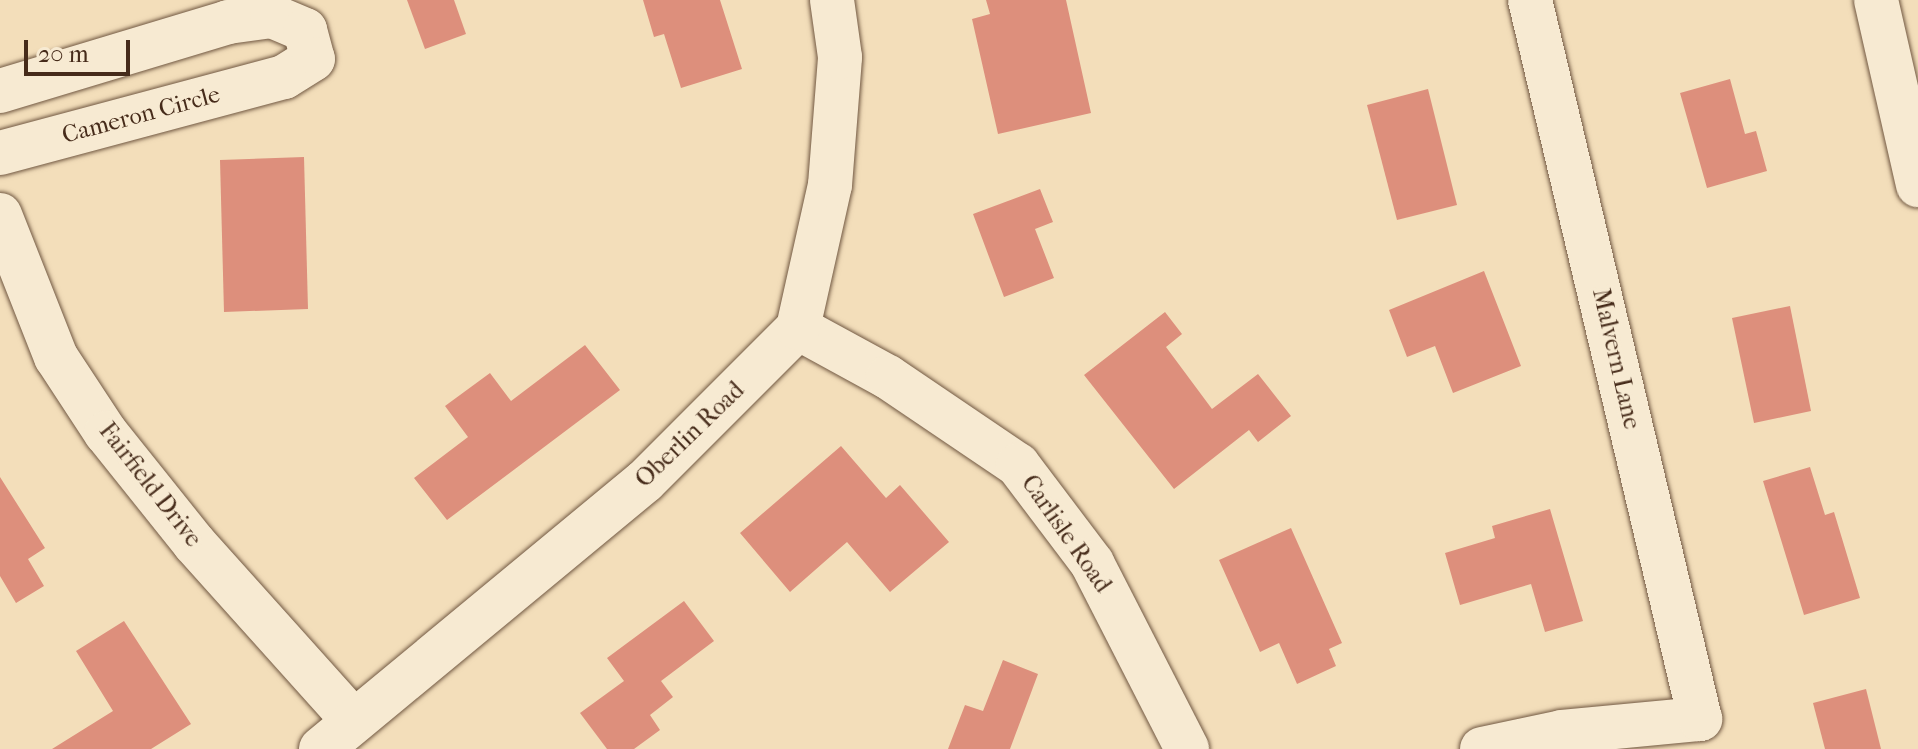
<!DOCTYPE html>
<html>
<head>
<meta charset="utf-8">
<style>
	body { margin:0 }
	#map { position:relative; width:1918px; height:749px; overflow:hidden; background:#f3deba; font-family:"IM FELL French Canon",serif }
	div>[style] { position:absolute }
	.building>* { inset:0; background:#dd8f7c }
	.roads { filter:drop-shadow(0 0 2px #715842) drop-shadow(0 0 2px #715842) }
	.minor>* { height:44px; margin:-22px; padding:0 22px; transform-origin:22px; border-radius:22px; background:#f7ead2 }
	span { translate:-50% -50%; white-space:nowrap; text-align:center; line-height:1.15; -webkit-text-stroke:7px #f7ead2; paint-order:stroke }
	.street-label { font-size:24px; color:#462b1a }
	.scale { position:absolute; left:24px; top:40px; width:106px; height:36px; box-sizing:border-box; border:4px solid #462b1a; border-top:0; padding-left:10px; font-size:24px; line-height:28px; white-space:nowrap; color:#462b1a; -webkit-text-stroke:6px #f7ead2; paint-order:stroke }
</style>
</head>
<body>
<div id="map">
	<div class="building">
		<div style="clip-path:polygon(407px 0,454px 0,466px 34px,425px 49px)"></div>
		<div style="clip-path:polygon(643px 0,720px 0,742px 69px,681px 88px,664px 34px,654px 37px)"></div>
		<div style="clip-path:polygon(986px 0,1066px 0,1091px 113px,998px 134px,972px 19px,990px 14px)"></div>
		<div style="clip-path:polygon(1730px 79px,1745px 134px,1756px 131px,1767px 171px,1707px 188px,1680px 93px)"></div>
		<div style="clip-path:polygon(1428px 89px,1457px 205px,1397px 220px,1367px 105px)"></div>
		<div style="clip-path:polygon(304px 157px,308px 309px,224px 312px,220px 160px)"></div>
		<div style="clip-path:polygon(1040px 189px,1053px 222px,1035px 229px,1054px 278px,1004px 297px,973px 214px)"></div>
		<div style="clip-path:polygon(1484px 271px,1521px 366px,1453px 393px,1435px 346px,1407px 357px,1389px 310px)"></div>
		<div style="clip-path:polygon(1790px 306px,1811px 411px,1754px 423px,1732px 318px)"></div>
		<div style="clip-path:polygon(1165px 312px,1182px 334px,1166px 347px,1212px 409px,1258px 374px,1291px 416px,1258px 442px,1249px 430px,1174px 489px,1084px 375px)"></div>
		<div style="clip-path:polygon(585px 345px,620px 390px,447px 520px,414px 478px,468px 437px,445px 406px,490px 373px,511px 401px)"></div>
		<div style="clip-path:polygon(841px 446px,886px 498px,900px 485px,949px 542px,890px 592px,847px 542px,790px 592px,740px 533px)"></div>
		<div style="clip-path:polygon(1810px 467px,1825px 515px,1834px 512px,1860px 598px,1804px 615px,1763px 481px)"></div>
		<div style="clip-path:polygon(0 477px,45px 548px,28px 559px,44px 586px,16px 603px,0 576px)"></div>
		<div style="clip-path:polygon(1550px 509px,1583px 621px,1545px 632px,1531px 584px,1460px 605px,1445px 553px,1495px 538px,1492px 526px)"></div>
		<div style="clip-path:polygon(1291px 528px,1342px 643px,1329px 649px,1336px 666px,1297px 684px,1279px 643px,1260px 652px,1219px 560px)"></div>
		<div style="clip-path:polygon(684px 601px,714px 641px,661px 681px,673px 697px,650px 715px,660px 730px,634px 749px,607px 749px,580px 713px,624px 681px,607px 658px)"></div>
		<div style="clip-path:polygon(124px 621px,191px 724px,151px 749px,52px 749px,113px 711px,76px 651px)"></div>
		<div style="clip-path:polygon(1003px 660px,1038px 674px,1010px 749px,948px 749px,965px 705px,983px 711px)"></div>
		<div style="clip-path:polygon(1866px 689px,1881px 749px,1825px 749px,1813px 703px)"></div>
	</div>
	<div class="roads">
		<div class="minor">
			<div style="left:1876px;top:0;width:190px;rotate:77.2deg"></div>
			<div style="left:0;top:91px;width:238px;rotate:-16.8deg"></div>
			<div style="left:228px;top:22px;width:44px;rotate:-7.8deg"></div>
			<div style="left:272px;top:16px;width:36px;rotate:23deg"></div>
			<div style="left:305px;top:30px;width:30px;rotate:75deg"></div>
			<div style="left:313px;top:59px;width:34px;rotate:148deg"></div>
			<div style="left:284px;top:77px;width:294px;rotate:165deg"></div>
			<div style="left:0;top:215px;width:153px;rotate:68.5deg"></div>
			<div style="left:56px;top:357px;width:91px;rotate:56.7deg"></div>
			<div style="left:106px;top:433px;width:141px;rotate:51.3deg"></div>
			<div style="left:194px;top:543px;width:238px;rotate:48.1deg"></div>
			<div style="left:798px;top:328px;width:102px;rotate:28.6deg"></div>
			<div style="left:888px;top:377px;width:157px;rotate:34.1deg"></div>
			<div style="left:1018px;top:465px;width:123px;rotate:52.9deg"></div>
			<div style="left:1092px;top:563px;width:209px;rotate:62.9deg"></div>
			<div style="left:321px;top:749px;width:420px;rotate:-39.6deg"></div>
			<div style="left:645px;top:481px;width:216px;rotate:-45deg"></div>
			<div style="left:798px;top:328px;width:147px;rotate:-77.4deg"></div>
			<div style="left:830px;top:185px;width:128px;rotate:-85.5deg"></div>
			<div style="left:840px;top:57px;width:58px;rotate:-98deg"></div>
			<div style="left:1482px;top:749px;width:82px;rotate:-12deg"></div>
			<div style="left:1562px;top:732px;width:139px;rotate:-5.4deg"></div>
			<div style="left:1700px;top:719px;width:739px;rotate:-103.3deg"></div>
		</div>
	</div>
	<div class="street-label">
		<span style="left:141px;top:115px;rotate:-15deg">Cameron Circle</span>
		<span style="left:1616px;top:359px;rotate:77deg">Malvern Lane</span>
		<span style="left:690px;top:435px;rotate:-44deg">Oberlin Road</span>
		<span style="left:150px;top:485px;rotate:52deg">Fairfield Drive</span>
		<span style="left:1066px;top:534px;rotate:55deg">Carlisle Road</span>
	</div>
	<div class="scale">20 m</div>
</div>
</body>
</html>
